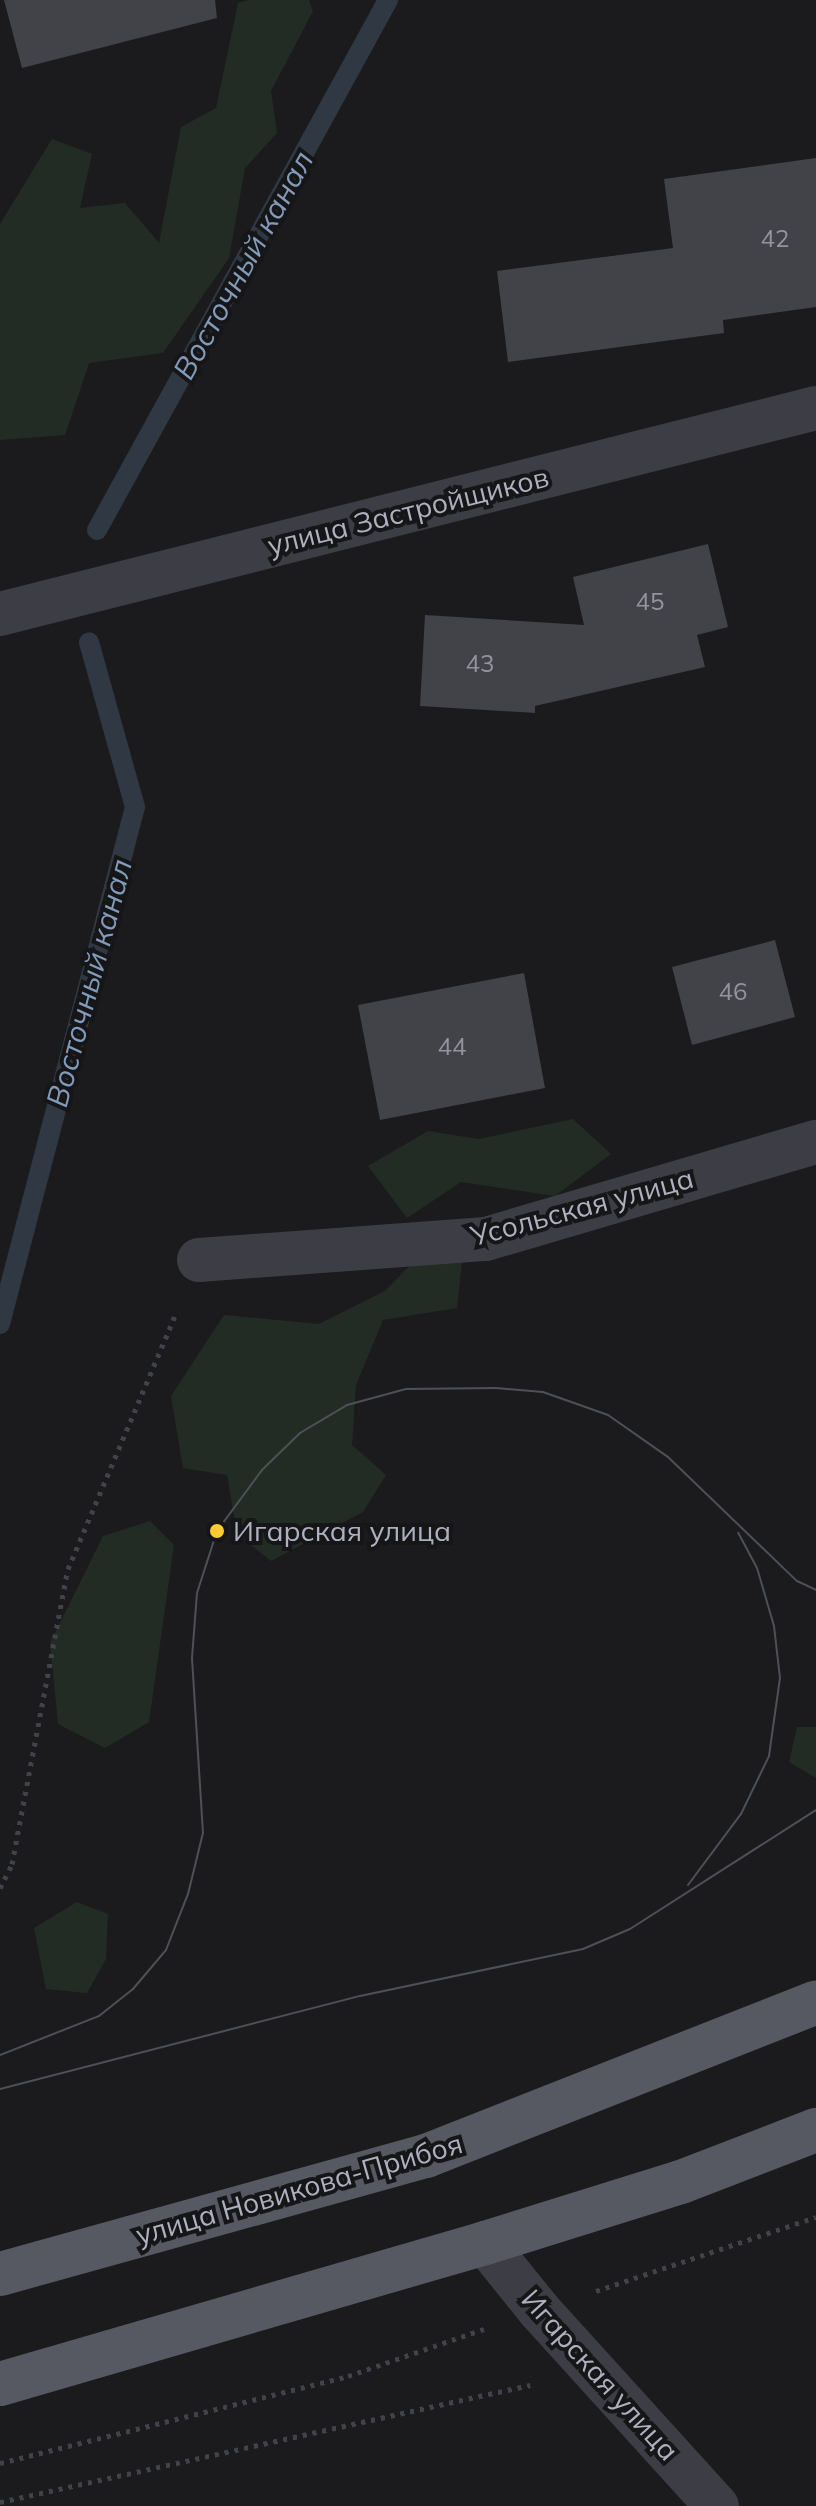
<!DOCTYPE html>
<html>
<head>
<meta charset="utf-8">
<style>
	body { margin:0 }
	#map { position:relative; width:816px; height:2506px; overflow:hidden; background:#1b1b1d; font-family:Mulish,sans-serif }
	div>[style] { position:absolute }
	.green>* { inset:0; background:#222c24 }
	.stream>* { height:20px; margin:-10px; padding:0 10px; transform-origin:10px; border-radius:10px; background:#2f3843 }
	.building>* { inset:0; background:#424348 }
	.path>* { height:5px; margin-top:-2.5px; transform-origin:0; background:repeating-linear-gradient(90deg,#41434a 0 4px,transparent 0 10px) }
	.street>* { height:44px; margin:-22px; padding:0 22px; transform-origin:22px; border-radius:22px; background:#3d3e45 }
	.primary>* { height:44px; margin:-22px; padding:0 22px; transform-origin:22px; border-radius:22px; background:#575962 }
	.tram>* { height:2px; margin:-1px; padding:0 1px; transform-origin:1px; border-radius:1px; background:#4e5058 }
	.dots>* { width:22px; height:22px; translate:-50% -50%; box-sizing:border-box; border:4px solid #161618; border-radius:50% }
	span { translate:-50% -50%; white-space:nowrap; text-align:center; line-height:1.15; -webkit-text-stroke:8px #161618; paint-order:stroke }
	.number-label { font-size:24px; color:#9295a0 }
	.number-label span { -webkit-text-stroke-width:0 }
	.street-label { font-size:28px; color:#adb0be }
	.poi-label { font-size:28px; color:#adb0be }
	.left { translate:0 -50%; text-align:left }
	.water-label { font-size:30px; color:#829bba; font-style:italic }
</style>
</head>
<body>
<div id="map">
	<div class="green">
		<div style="clip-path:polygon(248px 0,309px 0,313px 11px,271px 91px,277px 133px,245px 168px,229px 258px,163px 353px,89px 363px,65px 435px,0 440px,0 224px,52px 139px,92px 154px,80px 208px,125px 203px,159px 243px,181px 127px,216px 108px,238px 3px)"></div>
		<div style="clip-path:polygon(573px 1119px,611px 1154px,555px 1196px,461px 1182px,407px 1218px,368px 1166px,428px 1131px,479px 1139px)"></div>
		<div style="clip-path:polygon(418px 1257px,462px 1262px,457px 1308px,383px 1320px,356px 1385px,352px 1445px,386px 1475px,363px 1512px,271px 1561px,237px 1534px,227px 1475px,183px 1468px,171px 1396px,224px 1315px,319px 1324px,385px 1291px)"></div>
		<div style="clip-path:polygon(150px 1521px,174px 1545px,149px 1722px,105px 1748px,58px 1724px,50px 1643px,103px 1536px)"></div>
		<div style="clip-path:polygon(797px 1727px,816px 1727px,816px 1778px,789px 1762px)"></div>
		<div style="clip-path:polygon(77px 1902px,108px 1914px,106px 1959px,87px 1993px,46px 1989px,34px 1928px)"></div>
	</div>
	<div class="stream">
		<div style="left:97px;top:530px;width:605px;rotate:-61.23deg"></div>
		<div style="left:0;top:1324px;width:534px;rotate:-75.37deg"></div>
		<div style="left:135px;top:807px;width:171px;rotate:-105.6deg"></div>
	</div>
	<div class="building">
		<div style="clip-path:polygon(4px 0,215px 0,217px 18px,22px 68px)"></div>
		<div style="clip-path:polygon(816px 158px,816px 307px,723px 320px,724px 333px,508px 362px,497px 271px,673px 248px,664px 179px)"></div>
		<div style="clip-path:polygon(708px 544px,728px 627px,697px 635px,705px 667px,535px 706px,535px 713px,420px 706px,425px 615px,584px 625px,573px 577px)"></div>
		<div style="clip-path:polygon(775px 940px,795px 1017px,692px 1045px,672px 967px)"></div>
		<div style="clip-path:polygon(524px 973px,545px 1088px,380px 1120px,358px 1005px)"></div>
	</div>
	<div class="path">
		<div style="left:0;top:1888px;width:27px;rotate:-63deg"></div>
		<div style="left:12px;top:1864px;width:300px;rotate:-79.3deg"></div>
		<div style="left:68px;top:1569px;width:280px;rotate:-67.1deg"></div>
		<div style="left:596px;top:2291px;width:232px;rotate:-18.6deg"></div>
		<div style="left:0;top:2463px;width:359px;rotate:-14deg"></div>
		<div style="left:348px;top:2376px;width:144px;rotate:-19.1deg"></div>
		<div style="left:0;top:2502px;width:543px;rotate:-12.45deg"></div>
	</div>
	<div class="street">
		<div style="left:0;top:614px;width:842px;rotate:-14.17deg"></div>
		<div style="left:199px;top:1260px;width:288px;rotate:-4.2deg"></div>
		<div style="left:486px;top:1239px;width:344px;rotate:-16.4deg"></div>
		<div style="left:485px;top:2243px;width:86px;rotate:51.1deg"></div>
		<div style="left:539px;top:2310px;width:265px;rotate:47.8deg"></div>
	</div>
	<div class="primary">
		<div style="left:0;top:2274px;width:442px;rotate:-15.5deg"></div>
		<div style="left:426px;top:2156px;width:419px;rotate:-21.5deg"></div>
		<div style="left:0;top:2384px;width:505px;rotate:-16.21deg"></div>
		<div style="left:485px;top:2243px;width:205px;rotate:-17.3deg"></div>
		<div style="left:681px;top:2182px;width:145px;rotate:-21.1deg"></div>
	</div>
	<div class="tram">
		<div style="left:688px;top:1885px;width:89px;rotate:-53.3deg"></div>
		<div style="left:741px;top:1814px;width:64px;rotate:-64.2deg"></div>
		<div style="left:769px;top:1756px;width:79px;rotate:-82deg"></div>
		<div style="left:780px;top:1678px;width:52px;rotate:-96.6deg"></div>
		<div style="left:774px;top:1626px;width:60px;rotate:-106.3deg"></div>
		<div style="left:757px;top:1568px;width:40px;rotate:-118deg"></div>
		<div style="left:0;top:2055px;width:106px;rotate:-21.5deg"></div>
		<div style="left:99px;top:2016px;width:43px;rotate:-38.5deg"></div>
		<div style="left:133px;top:1989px;width:51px;rotate:-49.8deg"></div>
		<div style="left:166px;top:1950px;width:60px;rotate:-68.6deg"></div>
		<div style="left:188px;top:1894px;width:63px;rotate:-76.2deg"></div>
		<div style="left:203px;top:1833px;width:175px;rotate:-93.6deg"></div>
		<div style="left:192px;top:1658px;width:65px;rotate:-85.6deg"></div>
		<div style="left:197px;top:1593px;width:65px;rotate:-72.1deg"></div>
		<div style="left:217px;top:1531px;width:76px;rotate:-53.6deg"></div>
		<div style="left:262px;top:1470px;width:53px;rotate:-44.2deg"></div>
		<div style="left:300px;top:1433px;width:55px;rotate:-30.8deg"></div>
		<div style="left:347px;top:1405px;width:61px;rotate:-15.2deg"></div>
		<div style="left:406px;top:1389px;width:90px;rotate:-0.6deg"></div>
		<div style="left:496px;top:1388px;width:47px;rotate:4.9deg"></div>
		<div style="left:543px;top:1392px;width:69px;rotate:19.5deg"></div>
		<div style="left:608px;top:1415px;width:73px;rotate:35deg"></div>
		<div style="left:668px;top:1457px;width:179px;rotate:43.9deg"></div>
		<div style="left:797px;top:1581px;width:21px;rotate:25deg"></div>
		<div style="left:0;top:2089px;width:372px;rotate:-14.5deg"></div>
		<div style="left:360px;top:1996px;width:228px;rotate:-11.9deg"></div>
		<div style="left:583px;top:1949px;width:51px;rotate:-23.1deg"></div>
		<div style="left:630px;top:1929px;width:221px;rotate:-32.6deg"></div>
	</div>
	<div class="dots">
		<div style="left:217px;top:1531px;background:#fecc32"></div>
	</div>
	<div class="number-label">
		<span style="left:775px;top:239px">42</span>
		<span style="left:650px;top:602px">45</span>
		<span style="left:480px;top:664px">43</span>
		<span style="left:733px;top:992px">46</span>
		<span style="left:452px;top:1047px">44</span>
	</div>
	<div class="street-label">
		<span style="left:408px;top:511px;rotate:-14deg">улица Застройщиков</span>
		<span style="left:582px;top:1207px;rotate:-15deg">Усольская улица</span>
		<span style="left:299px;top:2189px;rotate:-16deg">улица Новикова-Прибоя</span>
		<span style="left:600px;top:2375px;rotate:48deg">Игарская улица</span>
	</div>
	<div class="poi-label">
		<span class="left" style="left:233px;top:1531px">Игарская улица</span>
	</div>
	<div class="water-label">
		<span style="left:243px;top:265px;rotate:-61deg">Восточный канал</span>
		<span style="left:89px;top:983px;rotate:-75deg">Восточный канал</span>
	</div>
</div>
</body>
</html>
